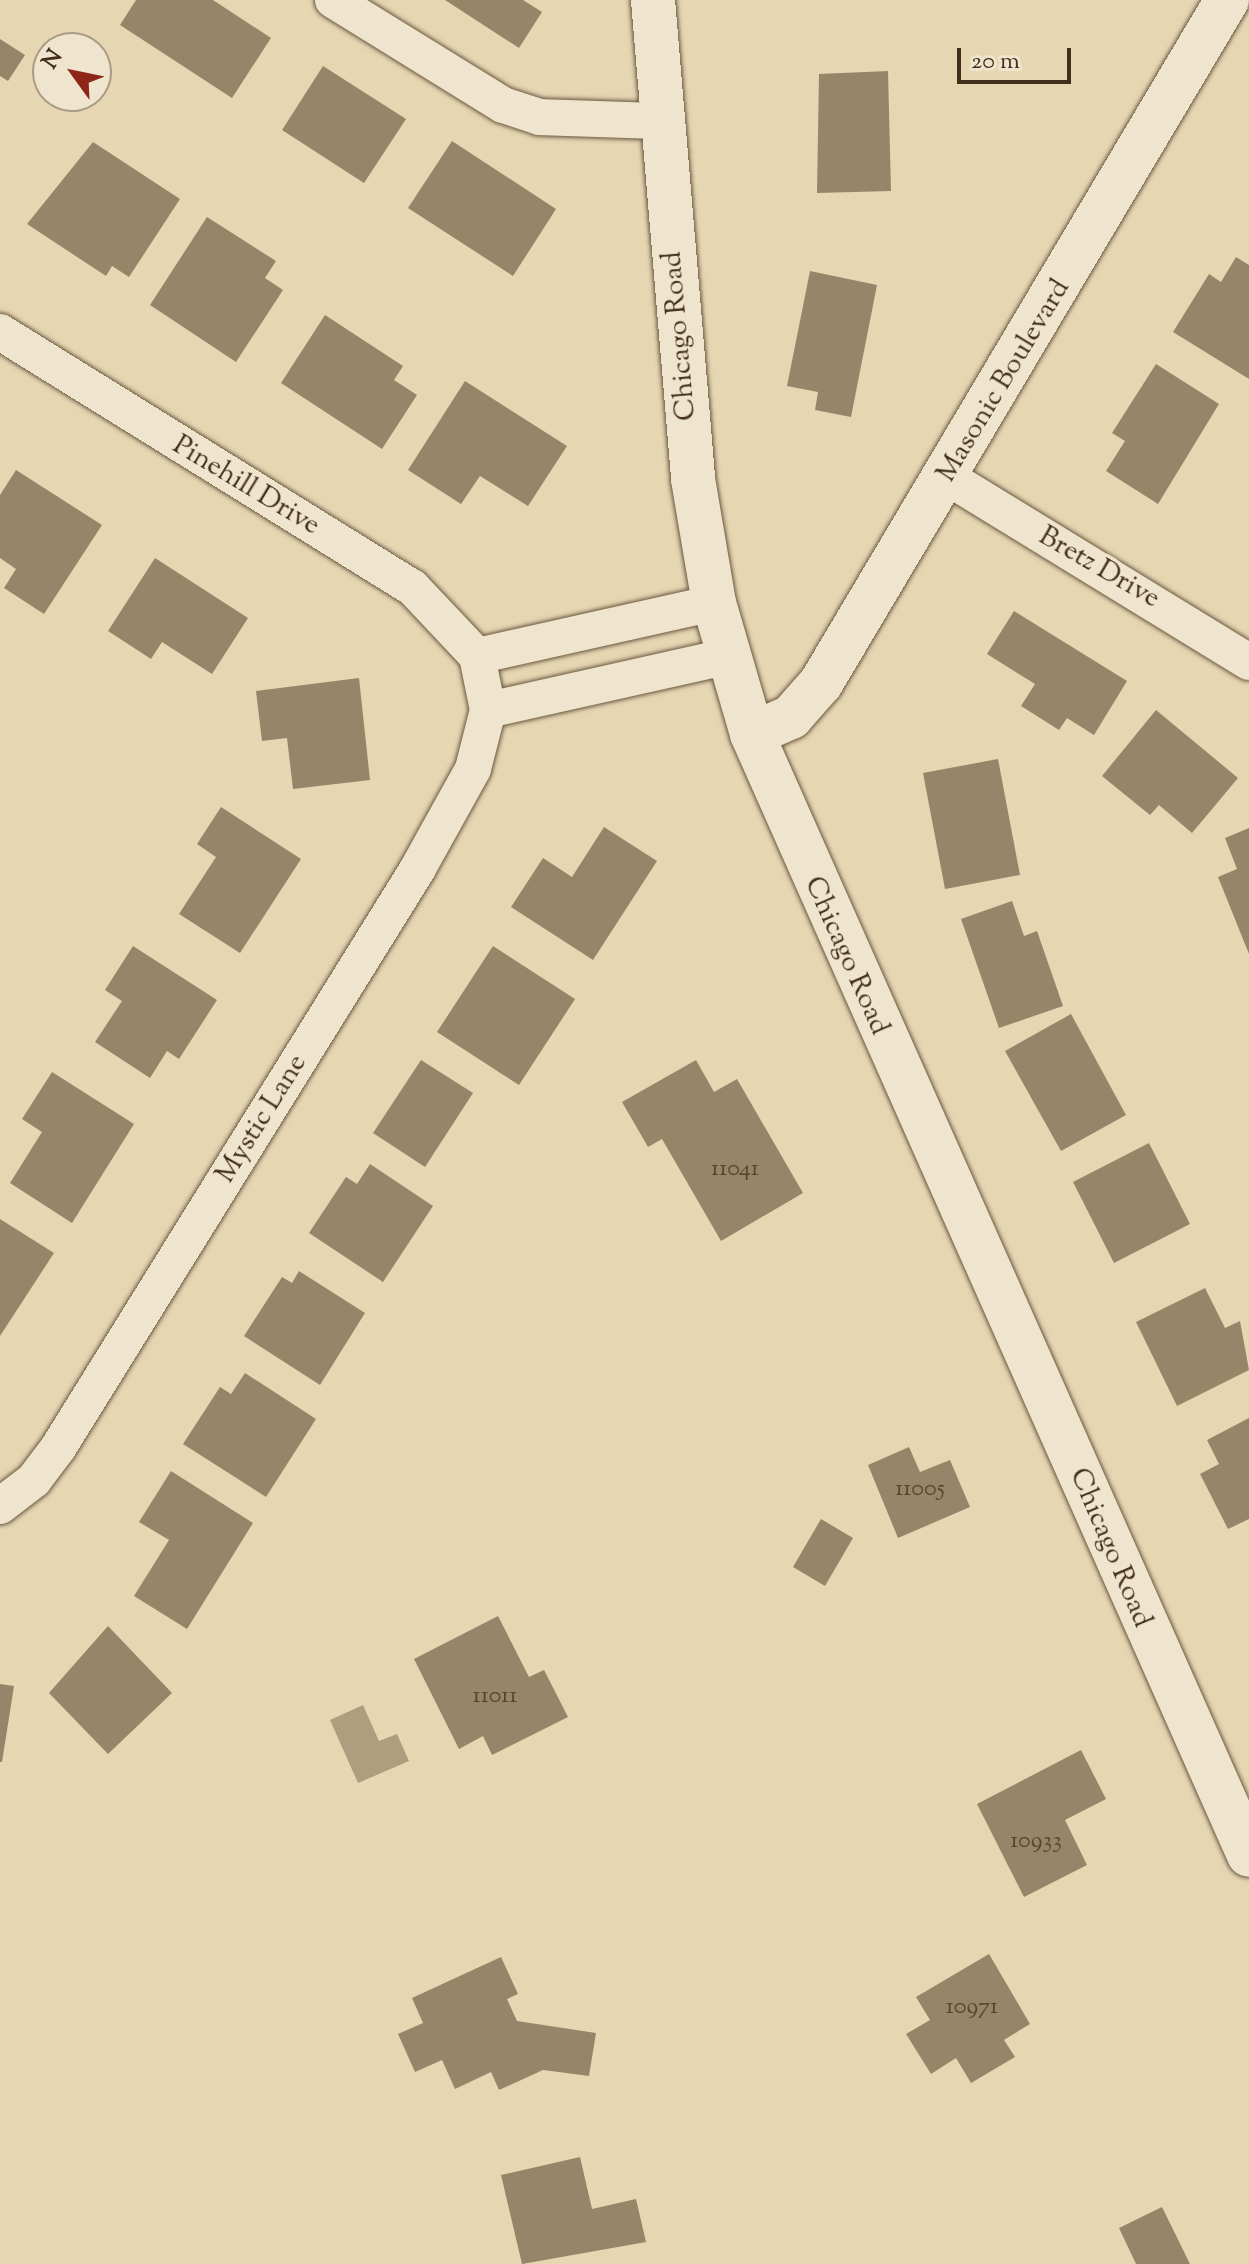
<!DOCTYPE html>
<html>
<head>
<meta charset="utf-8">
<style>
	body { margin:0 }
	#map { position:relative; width:1249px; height:2264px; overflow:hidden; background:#e6d6b2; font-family:"Sorts Mill Goudy",serif }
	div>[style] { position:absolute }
	.water>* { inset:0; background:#ae9d7e }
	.building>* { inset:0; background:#978569 }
	.roads { filter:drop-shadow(0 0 2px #6b5840) drop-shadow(0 0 2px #6b5840) }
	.minor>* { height:36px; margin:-18px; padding:0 18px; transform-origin:18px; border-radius:18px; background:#efe4cd }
	.tertiary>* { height:44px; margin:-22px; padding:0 22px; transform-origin:22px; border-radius:22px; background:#efe4cd }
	span { translate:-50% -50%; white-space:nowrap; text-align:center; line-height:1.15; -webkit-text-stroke:7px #efe4cd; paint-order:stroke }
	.number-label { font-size:24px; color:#57442e }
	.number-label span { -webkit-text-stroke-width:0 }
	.street-label { font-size:28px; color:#422e1a }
	.north { position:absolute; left:32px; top:32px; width:80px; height:80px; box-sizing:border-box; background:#efe4cd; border:2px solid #aa9b85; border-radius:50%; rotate:303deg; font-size:22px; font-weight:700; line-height:32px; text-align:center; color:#422e1a }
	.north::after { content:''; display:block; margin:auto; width:28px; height:36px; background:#8f2418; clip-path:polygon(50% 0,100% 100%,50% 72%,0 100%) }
	.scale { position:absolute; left:957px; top:48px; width:114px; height:36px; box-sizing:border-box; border:4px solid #422e1a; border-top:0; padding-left:10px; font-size:24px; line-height:28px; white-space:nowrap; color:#422e1a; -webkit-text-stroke:6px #efe4cd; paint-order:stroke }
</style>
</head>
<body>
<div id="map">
	<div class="water">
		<div style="clip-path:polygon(363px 1705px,379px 1741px,397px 1734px,409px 1761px,358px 1783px,330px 1720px)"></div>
	</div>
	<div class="building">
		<div style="clip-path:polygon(136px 0,213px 0,271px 38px,232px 98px,120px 25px)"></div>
		<div style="clip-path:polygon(445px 0,523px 0,542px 12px,519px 48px)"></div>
		<div style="clip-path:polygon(0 39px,25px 55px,8px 81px,0 76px)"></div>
		<div style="clip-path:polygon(323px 66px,406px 119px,364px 183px,282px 130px)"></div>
		<div style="clip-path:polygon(888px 71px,891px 191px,817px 193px,819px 74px)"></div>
		<div style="clip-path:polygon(452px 141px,556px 209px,513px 276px,408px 208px)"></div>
		<div style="clip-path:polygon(93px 142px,180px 199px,129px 277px,112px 266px,106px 276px,27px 224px)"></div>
		<div style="clip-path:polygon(207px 217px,276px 261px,265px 278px,283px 290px,236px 362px,150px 305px)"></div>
		<div style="clip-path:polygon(1236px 257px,1249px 265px,1249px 379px,1173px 332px,1209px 274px,1221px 282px)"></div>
		<div style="clip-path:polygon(810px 271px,877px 285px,851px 417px,815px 410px,818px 392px,787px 386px)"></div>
		<div style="clip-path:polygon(325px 315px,403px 366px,394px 380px,417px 395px,382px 449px,281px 383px)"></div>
		<div style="clip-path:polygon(1156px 364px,1219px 404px,1158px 504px,1106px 471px,1125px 441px,1112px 433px)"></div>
		<div style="clip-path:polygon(465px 381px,567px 446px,528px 506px,480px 476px,461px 504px,408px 470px)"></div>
		<div style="clip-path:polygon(16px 470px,102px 525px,44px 614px,4px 588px,16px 569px,0 558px,0 495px)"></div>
		<div style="clip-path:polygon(155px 558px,248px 618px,212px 674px,162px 642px,151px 659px,108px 631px)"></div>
		<div style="clip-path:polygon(1014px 611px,1127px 681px,1094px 735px,1067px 718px,1059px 730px,1021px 706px,1035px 684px,987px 654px)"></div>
		<div style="clip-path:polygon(359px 678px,370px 780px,293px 789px,287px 738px,262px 741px,256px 691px)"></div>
		<div style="clip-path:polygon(1156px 710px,1238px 778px,1192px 833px,1159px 805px,1150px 815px,1102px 776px)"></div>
		<div style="clip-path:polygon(998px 759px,1020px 875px,945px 889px,923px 773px)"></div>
		<div style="clip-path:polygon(221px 807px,301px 859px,240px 953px,179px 914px,216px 857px,197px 844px)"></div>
		<div style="clip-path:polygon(604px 827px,657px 861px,593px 960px,511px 907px,543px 858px,572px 877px)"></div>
		<div style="clip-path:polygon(1249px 828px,1249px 954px,1218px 877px,1237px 869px,1225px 838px)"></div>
		<div style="clip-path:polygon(1012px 901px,1024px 936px,1037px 931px,1063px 1006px,999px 1028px,961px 919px)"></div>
		<div style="clip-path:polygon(133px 946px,217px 1000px,179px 1059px,167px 1051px,150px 1078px,95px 1042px,122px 1001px,105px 990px)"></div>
		<div style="clip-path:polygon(493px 946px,575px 999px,519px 1085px,437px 1032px)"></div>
		<div style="clip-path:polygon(1071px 1014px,1126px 1115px,1061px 1151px,1005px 1051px)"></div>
		<div style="clip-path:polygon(421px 1060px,473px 1093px,425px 1167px,373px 1133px)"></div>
		<div style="clip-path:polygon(696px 1060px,714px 1092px,737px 1079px,803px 1193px,721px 1241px,662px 1139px,648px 1147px,622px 1102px)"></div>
		<div style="clip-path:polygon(52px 1072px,134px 1124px,72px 1223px,10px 1183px,42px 1132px,22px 1119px)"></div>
		<div style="clip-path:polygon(1149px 1143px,1190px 1224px,1114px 1263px,1073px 1182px)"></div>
		<div style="clip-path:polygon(370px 1164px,433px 1206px,383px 1282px,309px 1233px,346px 1177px,357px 1184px)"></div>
		<div style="clip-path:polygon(0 1219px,54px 1253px,0 1336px)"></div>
		<div style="clip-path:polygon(299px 1271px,365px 1313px,320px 1385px,244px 1336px,282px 1277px,292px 1283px)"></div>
		<div style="clip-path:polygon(1205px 1288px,1225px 1328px,1240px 1321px,1249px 1370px,1177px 1406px,1136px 1322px)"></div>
		<div style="clip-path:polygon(245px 1373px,316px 1419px,266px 1497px,183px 1444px,220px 1387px,231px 1394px)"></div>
		<div style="clip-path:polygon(1249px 1418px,1249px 1519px,1228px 1529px,1200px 1474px,1219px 1464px,1207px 1440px)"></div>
		<div style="clip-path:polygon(909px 1447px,920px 1472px,950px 1460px,970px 1507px,898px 1538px,868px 1465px)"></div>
		<div style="clip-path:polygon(171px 1471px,253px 1523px,187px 1629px,134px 1596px,169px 1540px,139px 1522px)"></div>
		<div style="clip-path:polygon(821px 1519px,853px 1538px,825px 1586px,793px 1567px)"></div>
		<div style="clip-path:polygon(498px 1616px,529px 1677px,544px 1670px,568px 1717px,492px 1755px,483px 1736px,459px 1749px,414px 1659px)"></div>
		<div style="clip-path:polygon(108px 1626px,172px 1693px,108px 1754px,49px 1693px)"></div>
		<div style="clip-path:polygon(0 1684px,14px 1686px,2px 1762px,0 1762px)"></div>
		<div style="clip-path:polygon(1081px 1750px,1106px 1799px,1065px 1820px,1087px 1865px,1024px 1897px,977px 1804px)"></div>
		<div style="clip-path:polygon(989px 1954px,1030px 2024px,1004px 2040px,1015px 2057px,971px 2083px,956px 2058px,931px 2074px,906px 2034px,930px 2020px,916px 1997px)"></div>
		<div style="clip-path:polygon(501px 1957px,518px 1994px,507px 1999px,517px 2021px,596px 2033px,589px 2076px,543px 2070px,499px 2090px,491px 2072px,455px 2089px,442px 2060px,415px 2072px,398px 2034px,423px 2023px,412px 1998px)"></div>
		<div style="clip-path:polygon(580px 2157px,592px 2209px,636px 2199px,646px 2242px,522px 2264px,501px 2175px)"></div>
		<div style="clip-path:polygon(1162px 2207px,1190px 2264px,1136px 2264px,1119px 2228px)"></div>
	</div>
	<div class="roads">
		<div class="minor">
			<div style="left:333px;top:0;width:200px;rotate:31.7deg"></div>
			<div style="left:503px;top:105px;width:39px;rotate:18deg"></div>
			<div style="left:540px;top:117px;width:122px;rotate:1.9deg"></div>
			<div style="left:0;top:332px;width:485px;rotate:31.8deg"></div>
			<div style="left:412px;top:587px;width:95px;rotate:46.7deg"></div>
			<div style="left:477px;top:656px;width:55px;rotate:78.5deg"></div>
			<div style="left:488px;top:710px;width:61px;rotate:104.3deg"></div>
			<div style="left:473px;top:769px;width:115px;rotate:119deg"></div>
			<div style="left:417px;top:870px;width:680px;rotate:121.84deg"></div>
			<div style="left:58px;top:1448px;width:40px;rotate:127deg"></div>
			<div style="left:34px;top:1480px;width:43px;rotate:142.6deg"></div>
			<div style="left:947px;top:477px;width:354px;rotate:31.5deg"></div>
			<div style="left:477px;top:656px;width:243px;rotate:-12.6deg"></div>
			<div style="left:488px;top:710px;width:247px;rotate:-12.6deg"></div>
		</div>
		<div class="tertiary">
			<div style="left:653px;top:0;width:481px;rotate:85.2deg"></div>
			<div style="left:693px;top:479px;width:126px;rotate:80.4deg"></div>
			<div style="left:714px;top:603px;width:136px;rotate:73.8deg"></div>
			<div style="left:752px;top:734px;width:1226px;rotate:66.09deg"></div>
			<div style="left:752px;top:734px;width:43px;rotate:-23.6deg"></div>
			<div style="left:791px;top:717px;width:45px;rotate:-48.6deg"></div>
			<div style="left:821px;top:683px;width:795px;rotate:-59.27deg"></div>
		</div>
	</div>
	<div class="number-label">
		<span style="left:735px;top:1170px">11041</span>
		<span style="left:920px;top:1490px">11005</span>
		<span style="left:495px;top:1697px">11011</span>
		<span style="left:1036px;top:1842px">10933</span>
		<span style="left:972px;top:2008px">10971</span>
	</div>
	<div class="street-label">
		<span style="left:680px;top:336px;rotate:-95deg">Chicago Road</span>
		<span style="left:1004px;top:381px;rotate:-59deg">Masonic Boulevard</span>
		<span style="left:246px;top:486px;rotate:31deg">Pinehill Drive</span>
		<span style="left:1099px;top:568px;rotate:30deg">Bretz Drive</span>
		<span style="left:846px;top:956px;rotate:66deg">Chicago Road</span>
		<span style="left:262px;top:1119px;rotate:-58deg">Mystic Lane</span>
		<span style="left:1110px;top:1548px;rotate:67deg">Chicago Road</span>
	</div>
	<div class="north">N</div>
	<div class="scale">20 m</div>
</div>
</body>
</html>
